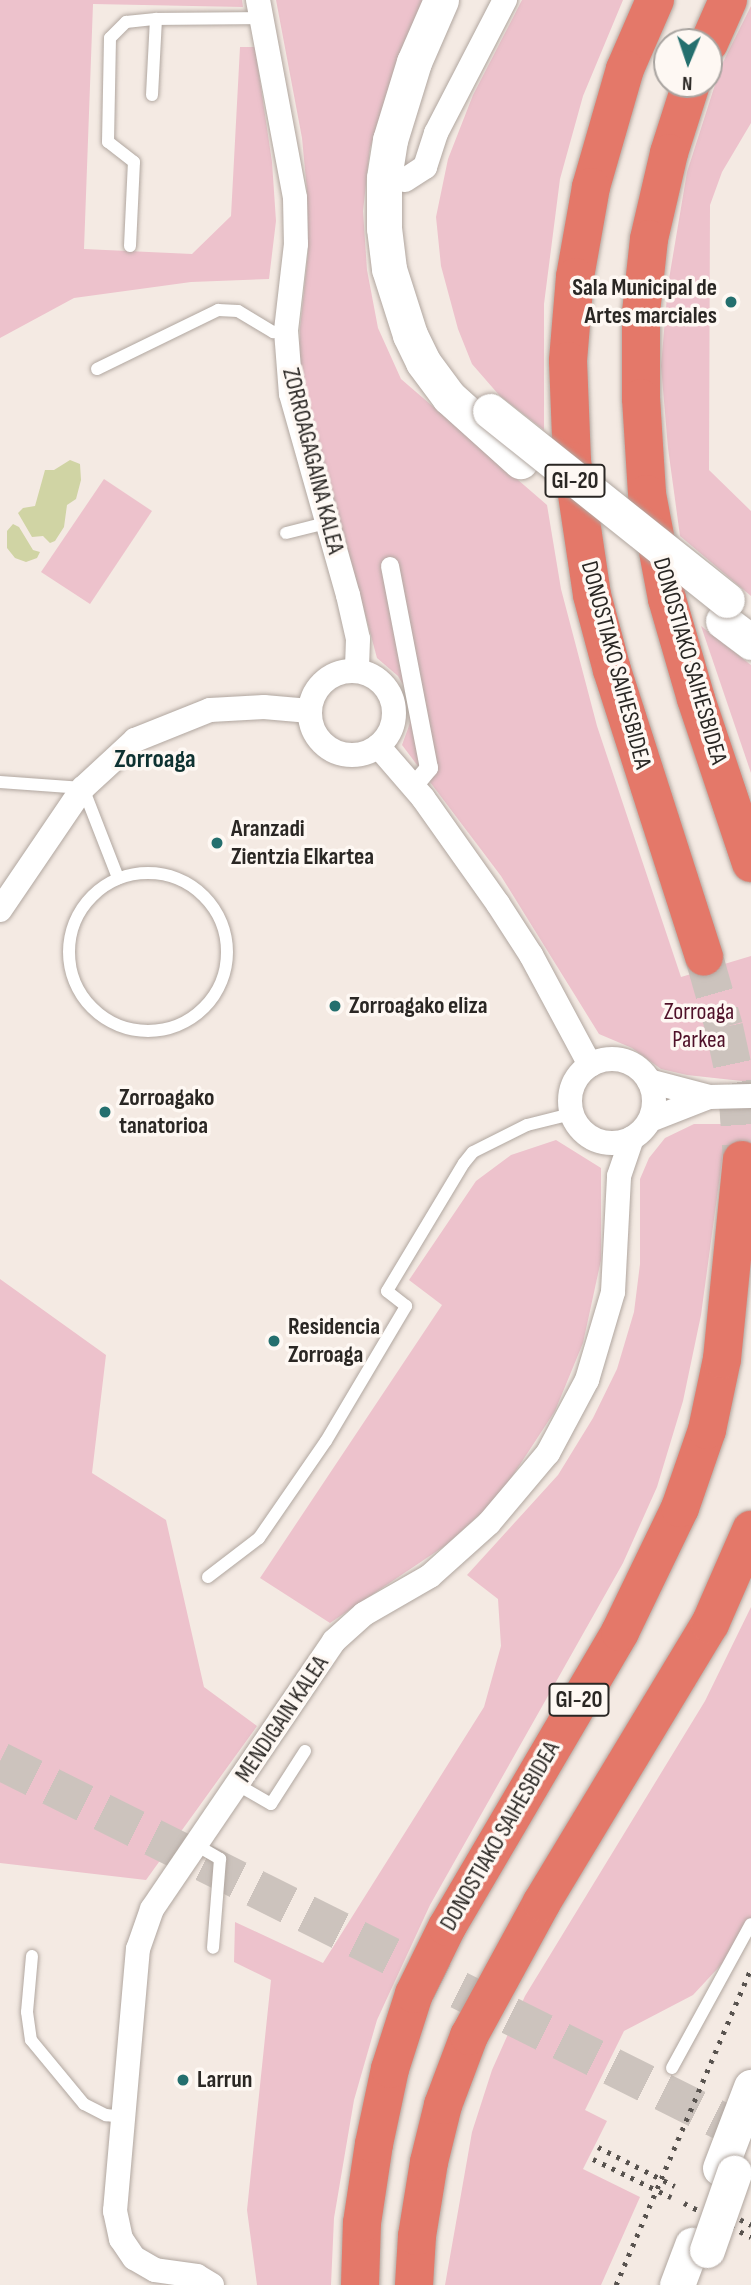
<!DOCTYPE html>
<html>
<head>
<meta charset="utf-8">
<style>
	body { margin:0 }
	#map { position:relative; width:751px; height:2285px; overflow:hidden; background:#f4eae3; font-family:"Sofia Sans Condensed",sans-serif }
	div>[style] { position:absolute }
	.green>* { inset:0; background:#edc2cc }
	.water>* { inset:0; background:#d0d4a4 }
	.primary-tunnel>* { height:38px; margin-top:-19px; transform-origin:0; background:repeating-linear-gradient(90deg,#ccc3bd 0 38px,transparent 0 57px) }
	.motorway-tunnel>* { height:38px; margin-top:-19px; transform-origin:0; background:repeating-linear-gradient(90deg,#ccc3bd 0 38px,transparent 0 57px) }
	.roads { filter:drop-shadow(0 0 2px #b1a7a0) drop-shadow(0 0 2px #b1a7a0) }
	.service>* { height:12px; margin:-6px; padding:0 6px; transform-origin:6px; border-radius:6px; background:#fff }
	.service>.ring { margin:-6px; padding:0; box-sizing:content-box; background:none; border:12px solid #fff; border-radius:50% }
	.pedestrian>* { height:18px; margin:-9px; padding:0 9px; transform-origin:9px; border-radius:9px; background:#fff }
	.minor>* { height:24px; margin:-12px; padding:0 12px; transform-origin:12px; border-radius:12px; background:#fff }
	.minor>.ring { margin:-12px; padding:0; box-sizing:content-box; background:none; border:24px solid #fff; border-radius:50% }
	.secondary>* { height:35px; margin:-17.5px; padding:0 17.5px; transform-origin:17.5px; border-radius:17.5px; background:#fff }
	.motorway>* { height:38px; margin:-19px; padding:0 19px; transform-origin:19px; border-radius:19px; background:#e47869 }
	.rail>* { height:5px; margin-top:-2.5px; transform-origin:0; background:repeating-linear-gradient(90deg,#58534f 0 3.5px,transparent 0 10.5px) }
	.bridges { filter:drop-shadow(0 0 2px #b1a7a0) drop-shadow(0 0 2px #b1a7a0) }
	.secondary-bridge>* { height:35px; margin:-17.5px; padding:0 17.5px; transform-origin:17.5px; border-radius:17.5px; background:#fff }
	.dots>* { width:19px; height:19px; translate:-50% -50%; box-sizing:border-box; border:4px solid #fef8f3; border-radius:50% }
	span { translate:-50% -50%; white-space:nowrap; text-align:center; line-height:1.15; -webkit-text-stroke:7px #fef8f3; paint-order:stroke }
	.shield-label span { padding:2px 5px; background:#fef8f3; border:2px solid; border-radius:5px; -webkit-text-stroke-width:0 }
	.shield-label { font-size:23px; color:#2a2724; font-weight:700 }
	.poi-label { font-size:24px; color:#2a2724; font-weight:700 }
	.right { translate:-100% -50%; text-align:right }
	.left { translate:0 -50%; text-align:left }
	.street-label { font-size:24px; color:#2a2724 }
	.park-label { font-size:24px; color:#4f1129 }
	.neighbourhood-label { font-size:26px; color:#0e3231; font-weight:700 }
	.north { position:absolute; left:653px; top:28px; width:70px; height:70px; box-sizing:border-box; background:#fef8f3; border:2px solid #a9a4a0; border-radius:50%; rotate:182deg; font-size:19px; font-weight:700; line-height:28px; text-align:center; color:#2a2724 }
	.north::after { content:''; display:block; margin:auto; width:24px; height:32px; background:#246f6e; clip-path:polygon(50% 0,100% 100%,50% 72%,0 100%) }
</style>
</head>
<body>
<div id="map">
	<div class="green">
		<div style="clip-path:polygon(0 0,242px 0,243px 7px,93px 4px,84px 249px,192px 254px,231px 216px,240px 47px,255px 47px,272px 162px,276px 221px,269px 279px,191px 282px,74px 298px,0 338px)"></div>
		<div style="clip-path:polygon(276px 0,428px 0,392px 81px,370px 148px,363px 211px,367px 270px,378px 328px,401px 379px,547px 505px,561px 589px,597px 726px,681px 977px,751px 956px,751px 1082px,687px 1075px,661px 1069px,632px 1048px,599px 1034px,501px 876px,402px 745px,410px 723px,406px 690px,398px 676px,377px 658px,299px 369px,300px 328px,308px 253px,307px 191px,302px 138px)"></div>
		<div style="clip-path:polygon(522px 0,623px 0,583px 96px,560px 179px,544px 304px,544px 430px,499px 395px,472px 364px,458px 329px,441px 266px,436px 217px,448px 159px,473px 95px)"></div>
		<div style="clip-path:polygon(751px 6px,751px 123px,722px 172px,710px 205px,709px 470px,751px 511px,751px 596px,680px 536px,668px 448px,661px 366px,668px 285px,687px 172px,721px 66px)"></div>
		<div style="clip-path:polygon(104px 479px,152px 511px,90px 604px,41px 572px)"></div>
		<div style="clip-path:polygon(701px 626px,751px 665px,751px 773px)"></div>
		<div style="clip-path:polygon(694px 1124px,751px 1124px,751px 1152px,723px 1153px,701px 1315px,683px 1401px,657px 1487px,623px 1563px,430px 1905px,377px 2020px,354px 2100px,334px 2218px,331px 2285px,257px 2285px,247px 2210px,271px 1980px,234px 1962px,235px 1922px,323px 1963px,484px 1707px,501px 1646px,498px 1599px,467px 1575px,558px 1475px,593px 1418px,617px 1369px,634px 1312px,640px 1264px,640px 1179px,649px 1158px,665px 1138px)"></div>
		<div style="clip-path:polygon(556px 1140px,601px 1168px,601px 1260px,583px 1343px,555px 1411px,498px 1498px,446px 1545px,330px 1623px,260px 1578px,442px 1305px,409px 1280px,476px 1181px,511px 1155px)"></div>
		<div style="clip-path:polygon(0 1279px,106px 1355px,92px 1473px,166px 1520px,204px 1687px,257px 1726px,146px 1880px,0 1863px)"></div>
		<div style="clip-path:polygon(751px 1607px,751px 1921px,745px 1939px,693px 1995px,624px 2031px,585px 2110px,607px 2121px,583px 2169px,640px 2197px,601px 2285px,445px 2285px,472px 2132px,492px 2070px,525px 1996px,705px 1701px)"></div>
	</div>
	<div class="water">
		<div style="clip-path:polygon(70px 460px,80px 464px,81px 480px,76px 499px,67px 505px,64px 527px,55px 541px,50px 543px,43px 536px,32px 537px,18px 513px,23px 508px,35px 506px,45px 470px,54px 470px)"></div>
		<div style="clip-path:polygon(13px 524px,19px 527px,33px 550px,40px 552px,37px 558px,26px 562px,15px 558px,7px 548px,7px 531px)"></div>
	</div>
	<div class="primary-tunnel">
		<div style="left:0;top:1761px;width:839px;rotate:26.53deg"></div>
	</div>
	<div class="motorway-tunnel">
		<div style="left:704px;top:957px;width:73px;rotate:74.1deg"></div>
		<div style="left:724px;top:1027px;width:61px;rotate:77.8deg"></div>
		<div style="left:737px;top:1087px;width:73px;rotate:86.1deg"></div>
	</div>
	<div class="roads">
		<div class="service">
			<div style="left:152px;top:95px;width:76px;rotate:-87deg"></div>
			<div style="left:130px;top:246px;width:84px;rotate:-87.3deg"></div>
			<div style="left:134px;top:162px;width:33px;rotate:-142deg"></div>
			<div style="left:108px;top:142px;width:104px;rotate:-88.9deg"></div>
			<div style="left:110px;top:38px;width:23px;rotate:-45deg"></div>
			<div style="left:126px;top:22px;width:30px;rotate:-6deg"></div>
			<div style="left:156px;top:19px;width:107px;rotate:-0.5deg"></div>
			<div style="left:97px;top:369px;width:135px;rotate:-26deg"></div>
			<div style="left:218px;top:310px;width:20px;rotate:3deg"></div>
			<div style="left:238px;top:311px;width:41px;rotate:31deg"></div>
			<div style="left:273px;top:332px;width:13px;rotate:-4deg"></div>
			<div style="left:286px;top:533px;width:41px;rotate:-14deg"></div>
			<div style="left:0;top:782px;width:83px;rotate:4.1deg"></div>
			<div style="left:83px;top:788px;width:97px;rotate:68.7deg"></div>
			<div class="ring" style="left:69px;top:873px;width:146px;height:146px"></div>
			<div style="left:208px;top:1577px;width:64px;rotate:-37.4deg"></div>
			<div style="left:259px;top:1538px;width:118px;rotate:-55.4deg"></div>
			<div style="left:326px;top:1441px;width:157px;rotate:-59.3deg"></div>
			<div style="left:406px;top:1306px;width:24px;rotate:-142deg"></div>
			<div style="left:387px;top:1291px;width:149px;rotate:-59deg"></div>
			<div style="left:464px;top:1163px;width:14px;rotate:-51deg"></div>
			<div style="left:473px;top:1152px;width:60px;rotate:-26.6deg"></div>
			<div style="left:527px;top:1125px;width:45px;rotate:-14deg"></div>
			<div style="left:238px;top:1785px;width:38px;rotate:30deg"></div>
			<div style="left:271px;top:1804px;width:63px;rotate:-57.3deg"></div>
			<div style="left:196px;top:1845px;width:28px;rotate:30deg"></div>
			<div style="left:220px;top:1859px;width:89px;rotate:94.5deg"></div>
			<div style="left:32px;top:1956px;width:56px;rotate:95.1deg"></div>
			<div style="left:27px;top:2012px;width:28px;rotate:82deg"></div>
			<div style="left:31px;top:2040px;width:83px;rotate:50.4deg"></div>
			<div style="left:84px;top:2104px;width:25px;rotate:27deg"></div>
			<div style="left:106px;top:2115px;width:17px;rotate:7deg"></div>
			<div style="left:672px;top:2068px;width:164px;rotate:-61.3deg"></div>
		</div>
		<div class="pedestrian">
			<div style="left:390px;top:566px;width:206px;rotate:79.1deg"></div>
			<div style="left:429px;top:768px;width:23px;rotate:130deg"></div>
		</div>
		<div class="minor">
			<div style="left:258px;top:0;width:201px;rotate:79.4deg"></div>
			<div style="left:295px;top:198px;width:46px;rotate:88.8deg"></div>
			<div style="left:296px;top:244px;width:88px;rotate:96.6deg"></div>
			<div style="left:286px;top:331px;width:63px;rotate:85.5deg"></div>
			<div style="left:291px;top:394px;width:209px;rotate:74.2deg"></div>
			<div style="left:348px;top:595px;width:45px;rotate:77.2deg"></div>
			<div style="left:358px;top:639px;width:32px;rotate:92deg"></div>
			<div style="left:405px;top:180px;width:24px;rotate:-33deg"></div>
			<div style="left:425px;top:167px;width:36px;rotate:-72deg"></div>
			<div style="left:436px;top:133px;width:150px;rotate:-62.6deg"></div>
			<div class="ring" style="left:310px;top:671px;width:60px;height:60px"></div>
			<div style="left:378px;top:746px;width:69px;rotate:49.1deg"></div>
			<div style="left:423px;top:798px;width:130px;rotate:54.7deg"></div>
			<div style="left:498px;top:904px;width:61px;rotate:57.1deg"></div>
			<div style="left:531px;top:955px;width:125px;rotate:61.8deg"></div>
			<div style="left:0;top:910px;width:148px;rotate:-55.8deg"></div>
			<div style="left:83px;top:788px;width:71px;rotate:-42.7deg"></div>
			<div style="left:135px;top:740px;width:81px;rotate:-21.8deg"></div>
			<div style="left:210px;top:710px;width:54px;rotate:-3.2deg"></div>
			<div style="left:264px;top:707px;width:46px;rotate:5deg"></div>
			<div class="ring" style="left:570px;top:1059px;width:60px;height:60px"></div>
			<div style="left:649px;top:1081px;width:62px;rotate:14.9deg"></div>
			<div style="left:709px;top:1097px;width:42px;rotate:-1.4deg"></div>
			<div style="left:650px;top:1120px;width:63px;rotate:-21.3deg"></div>
			<div style="left:212px;top:2285px;width:17px;rotate:-149deg"></div>
			<div style="left:197px;top:2276px;width:42px;rotate:-171.9deg"></div>
			<div style="left:155px;top:2270px;width:24px;rotate:-150deg"></div>
			<div style="left:134px;top:2258px;width:23px;rotate:-124deg"></div>
			<div style="left:121px;top:2239px;width:29px;rotate:-102deg"></div>
			<div style="left:115px;top:2211px;width:263px;rotate:-85deg"></div>
			<div style="left:138px;top:1949px;width:42px;rotate:-70.7deg"></div>
			<div style="left:152px;top:1909px;width:324px;rotate:-55.8deg"></div>
			<div style="left:334px;top:1641px;width:40px;rotate:-42deg"></div>
			<div style="left:364px;top:1614px;width:76px;rotate:-29.9deg"></div>
			<div style="left:430px;top:1576px;width:79px;rotate:-41.9deg"></div>
			<div style="left:489px;top:1523px;width:92px;rotate:-49.9deg"></div>
			<div style="left:548px;top:1453px;width:83px;rotate:-61.9deg"></div>
			<div style="left:587px;top:1380px;width:92px;rotate:-73.5deg"></div>
			<div style="left:613px;top:1292px;width:116px;rotate:-87deg"></div>
			<div style="left:619px;top:1176px;width:40px;rotate:-71.1deg"></div>
		</div>
		<div class="secondary">
			<div style="left:441px;top:0;width:68px;rotate:113.5deg"></div>
			<div style="left:414px;top:62px;width:82px;rotate:107.1deg"></div>
			<div style="left:390px;top:140px;width:38px;rotate:99deg"></div>
			<div style="left:384px;top:178px;width:50px;rotate:90deg"></div>
			<div style="left:384px;top:228px;width:41px;rotate:83deg"></div>
			<div style="left:389px;top:269px;width:69px;rotate:72.3deg"></div>
			<div style="left:410px;top:335px;width:30px;rotate:64deg"></div>
			<div style="left:423px;top:362px;width:44px;rotate:53.4deg"></div>
			<div style="left:449px;top:397px;width:96px;rotate:42deg"></div>
			<div style="left:723px;top:621px;width:35px;rotate:37deg"></div>
			<div style="left:720px;top:2168px;width:87px;rotate:-69.1deg"></div>
			<div style="left:677px;top:2285px;width:43px;rotate:-69.4deg"></div>
		</div>
		<div class="motorway">
			<div style="left:655px;top:0;width:75px;rotate:113.5deg"></div>
			<div style="left:625px;top:69px;width:123px;rotate:106.1deg"></div>
			<div style="left:591px;top:187px;width:91px;rotate:100.1deg"></div>
			<div style="left:575px;top:277px;width:84px;rotate:94.8deg"></div>
			<div style="left:568px;top:361px;width:100px;rotate:87.7deg"></div>
			<div style="left:572px;top:461px;width:135px;rotate:81.5deg"></div>
			<div style="left:592px;top:595px;width:78px;rotate:75.1deg"></div>
			<div style="left:612px;top:670px;width:301px;rotate:72.2deg"></div>
			<div style="left:709px;top:43px;width:47px;rotate:-66.2deg"></div>
			<div style="left:691px;top:84px;width:72px;rotate:107.7deg"></div>
			<div style="left:669px;top:153px;width:88px;rotate:103.1deg"></div>
			<div style="left:649px;top:239px;width:74px;rotate:96.2deg"></div>
			<div style="left:641px;top:313px;width:85px;rotate:90deg"></div>
			<div style="left:641px;top:398px;width:96px;rotate:86.4deg"></div>
			<div style="left:647px;top:494px;width:107px;rotate:79.2deg"></div>
			<div style="left:667px;top:599px;width:104px;rotate:73.8deg"></div>
			<div style="left:696px;top:699px;width:173px;rotate:71.5deg"></div>
			<div style="left:360px;top:2285px;width:62px;rotate:-88.2deg"></div>
			<div style="left:362px;top:2223px;width:80px;rotate:-81.4deg"></div>
			<div style="left:374px;top:2144px;width:77px;rotate:-78deg"></div>
			<div style="left:390px;top:2069px;width:79px;rotate:-72.3deg"></div>
			<div style="left:414px;top:1994px;width:75px;rotate:-63.8deg"></div>
			<div style="left:447px;top:1927px;width:342px;rotate:-59.6deg"></div>
			<div style="left:620px;top:1632px;width:138px;rotate:-64.2deg"></div>
			<div style="left:680px;top:1508px;width:83px;rotate:-70.9deg"></div>
			<div style="left:707px;top:1430px;width:73px;rotate:-78.1deg"></div>
			<div style="left:722px;top:1359px;width:200px;rotate:-84.3deg"></div>
			<div style="left:414px;top:2285px;width:49px;rotate:-86.5deg"></div>
			<div style="left:417px;top:2236px;width:75px;rotate:-80.8deg"></div>
			<div style="left:429px;top:2162px;width:59px;rotate:-76.2deg"></div>
			<div style="left:443px;top:2105px;width:74px;rotate:-69.4deg"></div>
			<div style="left:469px;top:2036px;width:153px;rotate:-61.4deg"></div>
			<div style="left:542px;top:1902px;width:325px;rotate:-58.9deg"></div>
			<div style="left:710px;top:1624px;width:103px;rotate:-66.4deg"></div>
		</div>
	</div>
	<div class="rail">
		<div style="left:598px;top:2147px;width:86px;rotate:26.9deg"></div>
		<div style="left:593px;top:2159px;width:87px;rotate:26deg"></div>
		<div style="left:684px;top:2203px;width:75px;rotate:26.9deg"></div>
		<div style="left:712px;top:2205px;width:44px;rotate:27.1deg"></div>
		<div style="left:616px;top:2285px;width:345px;rotate:-66.9deg"></div>
	</div>
	<div class="bridges">
		<div class="secondary-bridge">
			<div style="left:490px;top:411px;width:303px;rotate:38.6deg"></div>
			<div style="left:707px;top:2250px;width:82px;rotate:-70.7deg"></div>
		</div>
	</div>
	<div class="dots">
		<div style="left:731px;top:302px;background:#246f6e"></div>
		<div style="left:217px;top:843px;background:#246f6e"></div>
		<div style="left:335px;top:1006px;background:#246f6e"></div>
		<div style="left:105px;top:1112px;background:#246f6e"></div>
		<div style="left:274px;top:1341px;background:#246f6e"></div>
		<div style="left:183px;top:2080px;background:#246f6e"></div>
	</div>
	<div class="shield-label">
		<span style="left:575px;top:481px">GI-20</span>
		<span style="left:579px;top:1700px">GI-20</span>
	</div>
	<div class="poi-label">
		<span class="right" style="left:717px;top:302px">Sala Municipal de<br>Artes marciales</span>
		<span class="left" style="left:231px;top:843px">Aranzadi<br>Zientzia Elkartea</span>
		<span class="left" style="left:349px;top:1006px">Zorroagako eliza</span>
		<span class="left" style="left:119px;top:1112px">Zorroagako<br>tanatorioa</span>
		<span class="left" style="left:288px;top:1341px">Residencia<br>Zorroaga</span>
		<span class="left" style="left:197px;top:2080px">Larrun</span>
	</div>
	<div class="street-label">
		<span style="left:313px;top:461px;rotate:76deg">ZORROAGAGAINA KALEA</span>
		<span style="left:690px;top:661px;rotate:74deg">DONOSTIAKO SAIHESBIDEA</span>
		<span style="left:616px;top:665px;rotate:75deg">DONOSTIAKO SAIHESBIDEA</span>
		<span style="left:282px;top:1719px;rotate:-56deg">MENDIGAIN KALEA</span>
		<span style="left:500px;top:1836px;rotate:-60deg">DONOSTIAKO SAIHESBIDEA</span>
	</div>
	<div class="park-label">
		<span style="left:699px;top:1026px">Zorroaga<br>Parkea</span>
	</div>
	<div class="neighbourhood-label">
		<span style="left:155px;top:760px">Zorroaga</span>
	</div>
	<div class="north">N</div>
</div>
</body>
</html>
